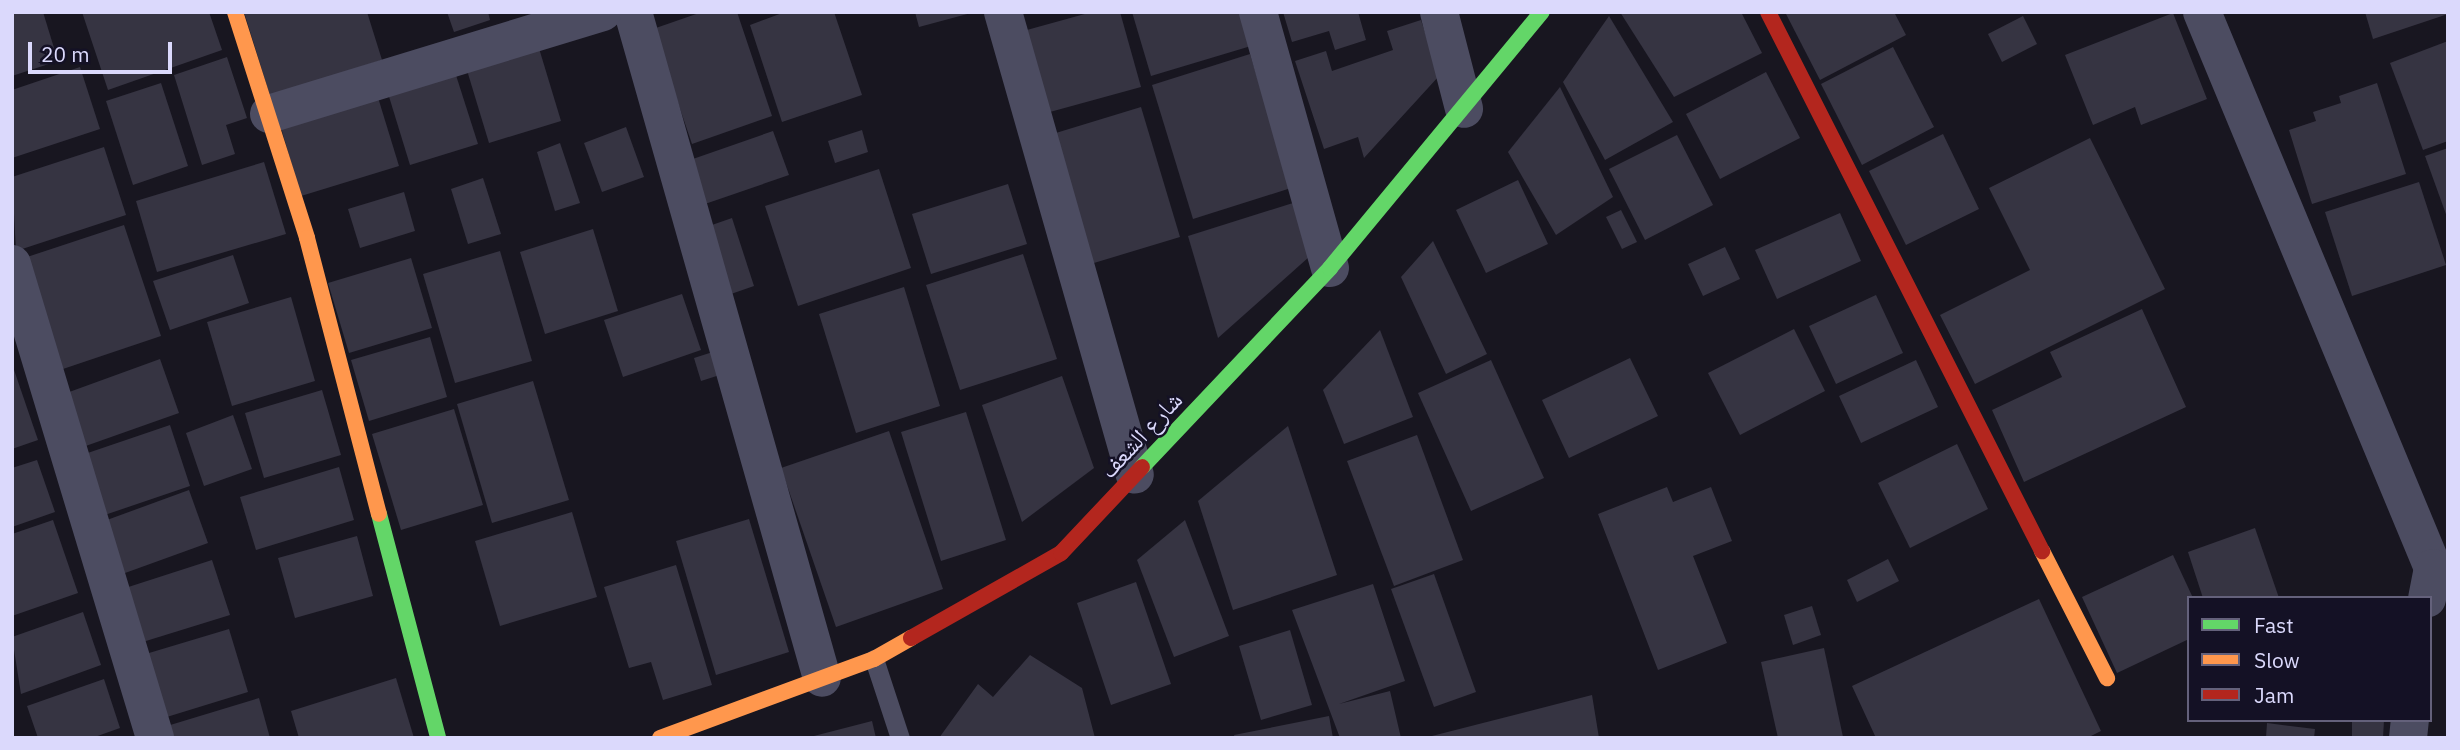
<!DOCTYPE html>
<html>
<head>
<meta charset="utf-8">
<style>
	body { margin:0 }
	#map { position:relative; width:2460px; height:750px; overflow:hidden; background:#181620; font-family:"IBM Plex Sans","Noto Naskh Arabic",sans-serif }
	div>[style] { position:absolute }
	.building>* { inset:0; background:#363442 }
	.lane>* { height:19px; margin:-9.5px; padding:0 9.5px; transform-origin:9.5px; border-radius:9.5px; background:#4c4c61 }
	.street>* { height:38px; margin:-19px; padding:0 19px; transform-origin:19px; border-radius:19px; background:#4c4c61 }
	.fast>* { height:16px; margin:-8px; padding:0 8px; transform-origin:8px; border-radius:8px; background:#63d668 }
	.slow>* { height:16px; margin:-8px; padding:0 8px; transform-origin:8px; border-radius:8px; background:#ff974d }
	.jam>* { height:16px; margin:-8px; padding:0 8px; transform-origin:8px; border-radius:8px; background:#b3261e }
	span { translate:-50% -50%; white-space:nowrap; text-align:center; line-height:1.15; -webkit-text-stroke:5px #141125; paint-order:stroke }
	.street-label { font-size:24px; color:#dbd9fc }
	.frame { position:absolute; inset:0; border:14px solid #dbd9fc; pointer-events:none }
	.legend { position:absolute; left:2187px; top:596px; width:245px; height:126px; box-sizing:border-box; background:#141125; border:2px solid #64617b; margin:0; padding:9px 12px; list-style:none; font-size:21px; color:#dbd9fc }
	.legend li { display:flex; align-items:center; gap:14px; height:35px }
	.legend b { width:35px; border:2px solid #64617b }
	.scale { position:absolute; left:28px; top:42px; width:144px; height:32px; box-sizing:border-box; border:4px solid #dbd9fc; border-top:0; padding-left:9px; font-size:21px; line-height:24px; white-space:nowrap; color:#dbd9fc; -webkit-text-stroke:5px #141125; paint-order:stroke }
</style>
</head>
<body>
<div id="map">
	<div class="building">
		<div style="clip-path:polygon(12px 12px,43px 12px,58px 61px,12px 76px)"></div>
		<div style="clip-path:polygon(82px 12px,209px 12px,222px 50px,108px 90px)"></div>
		<div style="clip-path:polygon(244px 12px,367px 12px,382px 60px,270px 96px)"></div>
		<div style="clip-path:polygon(447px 12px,488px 12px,490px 20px,454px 32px)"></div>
		<div style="clip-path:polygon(702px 12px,737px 12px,772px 116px,692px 144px,653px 29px)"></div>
		<div style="clip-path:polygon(785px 12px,834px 12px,862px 95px,782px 122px,750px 25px)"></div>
		<div style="clip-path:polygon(915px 12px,971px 12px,971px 13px,919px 27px)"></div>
		<div style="clip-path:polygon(1092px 12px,1120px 12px,1141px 87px,1039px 115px,1016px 33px)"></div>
		<div style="clip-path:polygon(1132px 12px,1241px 12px,1251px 46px,1151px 76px)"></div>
		<div style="clip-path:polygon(1283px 12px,1358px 12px,1366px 40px,1335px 50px,1329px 31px,1292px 42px)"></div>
		<div style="clip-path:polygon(1620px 12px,1741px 12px,1762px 53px,1674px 97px)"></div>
		<div style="clip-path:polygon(1785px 12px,1894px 12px,1906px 35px,1820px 80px)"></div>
		<div style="clip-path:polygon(2365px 12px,2448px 12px,2448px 14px,2373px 39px)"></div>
		<div style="clip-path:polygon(2173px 13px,2207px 99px,2141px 125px,2135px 107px,2093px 125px,2065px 55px)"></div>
		<div style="clip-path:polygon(1609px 16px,1673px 122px,1605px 160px,1563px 82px)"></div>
		<div style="clip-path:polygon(2023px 16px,2037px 44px,2002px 62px,1988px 34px)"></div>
		<div style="clip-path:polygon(1421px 20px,1439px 76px,1364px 158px,1358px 137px,1324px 149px,1295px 61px,1326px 51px,1332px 71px,1393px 50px,1387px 31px)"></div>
		<div style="clip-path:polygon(2448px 41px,2448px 141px,2423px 150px,2390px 63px)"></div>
		<div style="clip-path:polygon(538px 45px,561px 121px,489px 143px,466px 67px)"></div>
		<div style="clip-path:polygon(1893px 47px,1934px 127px,1862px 165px,1821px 84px)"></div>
		<div style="clip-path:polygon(1250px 54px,1291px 188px,1193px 219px,1152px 85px)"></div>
		<div style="clip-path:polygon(227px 57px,247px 118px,226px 125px,235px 154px,202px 165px,174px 75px)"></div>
		<div style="clip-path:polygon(80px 67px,100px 129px,12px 158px,12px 90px)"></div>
		<div style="clip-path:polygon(454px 69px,478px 144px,410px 165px,387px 90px)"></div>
		<div style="clip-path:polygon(1766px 72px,1800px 138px,1720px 179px,1686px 114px)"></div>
		<div style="clip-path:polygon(161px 83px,188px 166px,133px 185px,106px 101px)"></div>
		<div style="clip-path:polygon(2377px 83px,2406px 174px,2312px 204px,2289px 130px,2316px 121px,2313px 112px,2341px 103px,2339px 96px)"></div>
		<div style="clip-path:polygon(1560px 87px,1613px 197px,1556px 235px,1508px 152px)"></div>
		<div style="clip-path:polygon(376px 91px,399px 166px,301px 196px,279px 121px)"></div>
		<div style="clip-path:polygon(1141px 107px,1180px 237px,1084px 266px,1046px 136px)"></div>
		<div style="clip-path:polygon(626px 127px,644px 177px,602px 192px,584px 143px)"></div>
		<div style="clip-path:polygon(862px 130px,868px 152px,835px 163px,828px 141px)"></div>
		<div style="clip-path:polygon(773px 131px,789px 175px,705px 204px,690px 160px)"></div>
		<div style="clip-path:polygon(1943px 134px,1979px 209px,1906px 245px,1869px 171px)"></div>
		<div style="clip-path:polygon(1677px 135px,1713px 205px,1645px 240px,1609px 169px)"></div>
		<div style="clip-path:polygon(2090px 138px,2165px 289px,1975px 384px,1940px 315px,2030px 270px,1989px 188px)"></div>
		<div style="clip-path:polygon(560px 143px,580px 203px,555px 211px,537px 152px)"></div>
		<div style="clip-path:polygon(104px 147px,126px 215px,16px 251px,12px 177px)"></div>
		<div style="clip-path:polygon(2448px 148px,2448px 217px,2447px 217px,2425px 156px)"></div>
		<div style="clip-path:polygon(264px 162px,286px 234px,157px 272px,136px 201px)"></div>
		<div style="clip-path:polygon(879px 169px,911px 268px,798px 306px,765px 206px)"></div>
		<div style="clip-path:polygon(483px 178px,501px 234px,468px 244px,451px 189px)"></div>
		<div style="clip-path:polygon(1518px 180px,1548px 244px,1486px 273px,1456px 210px)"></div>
		<div style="clip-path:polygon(2419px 182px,2446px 265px,2352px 296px,2325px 212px)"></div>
		<div style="clip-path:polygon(1008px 184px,1027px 244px,931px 274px,912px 214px)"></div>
		<div style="clip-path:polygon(404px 192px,415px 231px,360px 248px,348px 209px)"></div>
		<div style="clip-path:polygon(1293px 203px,1309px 257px,1218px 338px,1188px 236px)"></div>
		<div style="clip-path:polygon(1621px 210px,1637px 242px,1622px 249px,1606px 217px)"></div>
		<div style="clip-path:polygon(1840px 213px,1861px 261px,1777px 299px,1755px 250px)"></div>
		<div style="clip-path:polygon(732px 218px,754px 286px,731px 294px,709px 226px)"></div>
		<div style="clip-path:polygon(124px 225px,161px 336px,57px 371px,21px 259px)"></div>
		<div style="clip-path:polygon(593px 229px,618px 311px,545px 334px,520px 252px)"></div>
		<div style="clip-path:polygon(1433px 241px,1487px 354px,1446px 374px,1401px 277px)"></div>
		<div style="clip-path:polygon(1725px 247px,1740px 279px,1703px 296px,1688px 264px)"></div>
		<div style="clip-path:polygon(500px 251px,532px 361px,455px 383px,423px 274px)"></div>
		<div style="clip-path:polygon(1023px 254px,1057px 359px,960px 390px,926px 285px)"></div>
		<div style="clip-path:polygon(233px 255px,249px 303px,170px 330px,153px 281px)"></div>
		<div style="clip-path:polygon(411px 258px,432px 328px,349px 353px,328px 283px)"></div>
		<div style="clip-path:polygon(904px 287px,940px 406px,856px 433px,819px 314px)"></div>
		<div style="clip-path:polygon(682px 294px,701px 350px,623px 377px,604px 320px)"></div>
		<div style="clip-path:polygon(1876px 295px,1903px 353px,1836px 384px,1809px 326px)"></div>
		<div style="clip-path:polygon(291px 297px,315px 381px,232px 406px,207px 322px)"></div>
		<div style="clip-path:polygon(2142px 309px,2186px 407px,2024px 482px,1992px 410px,2062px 377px,2050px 352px)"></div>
		<div style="clip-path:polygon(1794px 329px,1825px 391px,1740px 435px,1708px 373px)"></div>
		<div style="clip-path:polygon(1380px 330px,1413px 417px,1344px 444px,1323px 390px)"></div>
		<div style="clip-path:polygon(430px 337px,447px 397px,369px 421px,351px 360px)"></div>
		<div style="clip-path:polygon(719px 350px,726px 373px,701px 381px,694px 358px)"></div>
		<div style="clip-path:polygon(1630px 358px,1658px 416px,1569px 458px,1542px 400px)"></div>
		<div style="clip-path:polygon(160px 359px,179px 413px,80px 448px,61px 395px)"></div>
		<div style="clip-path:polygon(1491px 360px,1544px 478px,1471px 511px,1418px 393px)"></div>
		<div style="clip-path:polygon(1916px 360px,1938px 407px,1861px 443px,1839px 396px)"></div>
		<div style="clip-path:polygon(12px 364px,38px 440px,12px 449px)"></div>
		<div style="clip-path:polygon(1062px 376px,1094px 468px,1022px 522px,982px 405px)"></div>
		<div style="clip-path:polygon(533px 381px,569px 500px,492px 523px,457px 404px)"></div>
		<div style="clip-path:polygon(322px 390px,341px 455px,264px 478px,245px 413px)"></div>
		<div style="clip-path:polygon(454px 409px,483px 505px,401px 530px,372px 434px)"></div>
		<div style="clip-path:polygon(966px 412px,1006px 540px,941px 561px,901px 432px)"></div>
		<div style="clip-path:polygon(233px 415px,252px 469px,204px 486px,186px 433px)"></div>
		<div style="clip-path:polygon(170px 425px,190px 486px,93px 519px,73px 458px)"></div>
		<div style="clip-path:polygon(1288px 426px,1337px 575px,1233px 610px,1198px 501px)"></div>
		<div style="clip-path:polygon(889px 431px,943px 589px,836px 627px,781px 468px)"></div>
		<div style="clip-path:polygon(1417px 435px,1463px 560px,1394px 586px,1347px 461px)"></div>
		<div style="clip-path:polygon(1957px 444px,1988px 509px,1910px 548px,1878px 483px)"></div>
		<div style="clip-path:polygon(37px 460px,55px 512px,12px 527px,12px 468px)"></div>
		<div style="clip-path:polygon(339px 467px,354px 520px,256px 550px,240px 497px)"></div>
		<div style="clip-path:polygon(1667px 487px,1673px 502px,1711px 487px,1732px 541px,1693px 556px,1727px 643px,1658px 670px,1598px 514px)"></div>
		<div style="clip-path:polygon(189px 490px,208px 543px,114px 577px,96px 524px)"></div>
		<div style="clip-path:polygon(572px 512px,597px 597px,500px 626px,475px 541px)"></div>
		<div style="clip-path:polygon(749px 519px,789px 652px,716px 675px,676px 541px)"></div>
		<div style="clip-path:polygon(53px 520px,78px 593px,12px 616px,12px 534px)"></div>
		<div style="clip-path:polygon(1185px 520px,1229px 636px,1174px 657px,1137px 560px)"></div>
		<div style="clip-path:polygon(2255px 528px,2279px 598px,2203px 598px,2188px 552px)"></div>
		<div style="clip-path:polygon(357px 536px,373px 596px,295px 618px,278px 558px)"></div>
		<div style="clip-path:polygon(2173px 555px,2193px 598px,2189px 639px,2117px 673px,2082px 597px)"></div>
		<div style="clip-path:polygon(1888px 559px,1899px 581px,1857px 602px,1847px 580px)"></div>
		<div style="clip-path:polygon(212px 560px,230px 615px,133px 645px,116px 591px)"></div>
		<div style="clip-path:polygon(676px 565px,712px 685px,663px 700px,651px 662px,629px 668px,604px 587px)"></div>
		<div style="clip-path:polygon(1434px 574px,1476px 692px,1434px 707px,1391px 589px)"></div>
		<div style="clip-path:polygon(1136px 582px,1171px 684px,1111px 705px,1077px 603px)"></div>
		<div style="clip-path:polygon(1373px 584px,1405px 681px,1339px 704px,1390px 691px,1401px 738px,1340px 738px,1292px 610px)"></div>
		<div style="clip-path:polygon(2039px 599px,2101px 731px,2087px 738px,1876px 738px,1852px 686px)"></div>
		<div style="clip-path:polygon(1812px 606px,1821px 635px,1793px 645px,1784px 615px)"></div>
		<div style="clip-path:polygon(83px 612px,101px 665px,21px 694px,12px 637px)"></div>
		<div style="clip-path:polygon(229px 629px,248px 692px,157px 720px,139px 656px)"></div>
		<div style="clip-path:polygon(1290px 630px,1312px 705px,1261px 720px,1239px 646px)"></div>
		<div style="clip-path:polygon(1824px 648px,1843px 737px,1778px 738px,1761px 662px)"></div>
		<div style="clip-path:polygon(1030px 655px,1082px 688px,1095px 738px,939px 738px,978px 684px,993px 697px)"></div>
		<div style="clip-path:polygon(396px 678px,414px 738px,299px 738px,291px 711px)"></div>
		<div style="clip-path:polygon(104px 679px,120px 728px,92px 738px,38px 738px,27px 706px)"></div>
		<div style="clip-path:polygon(1592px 695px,1599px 738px,1428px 738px,1428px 737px)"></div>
		<div style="clip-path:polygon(259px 698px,270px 738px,160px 738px,157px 729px)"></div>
		<div style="clip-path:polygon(1329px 716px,1333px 738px,1235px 738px,1234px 735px)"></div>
		<div style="clip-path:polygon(2352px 720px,2384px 720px,2383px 738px,2352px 738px)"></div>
		<div style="clip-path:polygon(872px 721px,876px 738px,810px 738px,810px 737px)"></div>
		<div style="clip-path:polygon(2267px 723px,2315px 729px,2314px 738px,2266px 738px)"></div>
	</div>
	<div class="lane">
		<div style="left:874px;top:659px;width:83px;rotate:71.8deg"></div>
	</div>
	<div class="street">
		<div style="left:633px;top:12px;width:692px;rotate:74.16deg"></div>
		<div style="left:1003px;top:12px;width:481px;rotate:74.1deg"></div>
		<div style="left:1258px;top:12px;width:266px;rotate:74.3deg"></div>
		<div style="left:1439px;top:12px;width:100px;rotate:75.5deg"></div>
		<div style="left:2202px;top:12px;width:602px;rotate:67.44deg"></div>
		<div style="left:2433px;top:568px;width:31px;rotate:101deg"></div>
		<div style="left:269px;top:114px;width:349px;rotate:-17deg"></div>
		<div style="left:12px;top:264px;width:495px;rotate:73.2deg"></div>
		<div style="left:2408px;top:738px;width:18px;rotate:-84deg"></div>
	</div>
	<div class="fast">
		<div style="left:1142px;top:467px;width:274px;rotate:-46.6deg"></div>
		<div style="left:1330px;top:268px;width:332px;rotate:-50.4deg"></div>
		<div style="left:379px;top:514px;width:232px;rotate:75.2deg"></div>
	</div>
	<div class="slow">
		<div style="left:235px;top:12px;width:237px;rotate:72.3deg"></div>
		<div style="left:307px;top:238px;width:285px;rotate:75.4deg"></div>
		<div style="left:2042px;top:551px;width:143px;rotate:62.9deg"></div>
		<div style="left:660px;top:738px;width:228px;rotate:-20.3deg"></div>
		<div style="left:874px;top:659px;width:43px;rotate:-29.6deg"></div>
	</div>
	<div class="jam">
		<div style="left:1768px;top:12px;width:605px;rotate:63.05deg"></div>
		<div style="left:911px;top:638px;width:172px;rotate:-29.5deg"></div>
		<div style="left:1061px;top:553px;width:118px;rotate:-46.7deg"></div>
	</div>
	<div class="street-label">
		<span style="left:1141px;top:435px;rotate:-47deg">شارع الشعف</span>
	</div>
	<div class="frame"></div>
	<ul class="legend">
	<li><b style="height:9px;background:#63d668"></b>Fast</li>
	<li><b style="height:9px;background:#ff974d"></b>Slow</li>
	<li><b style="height:9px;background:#b3261e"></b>Jam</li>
	</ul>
	<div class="scale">20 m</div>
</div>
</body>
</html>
